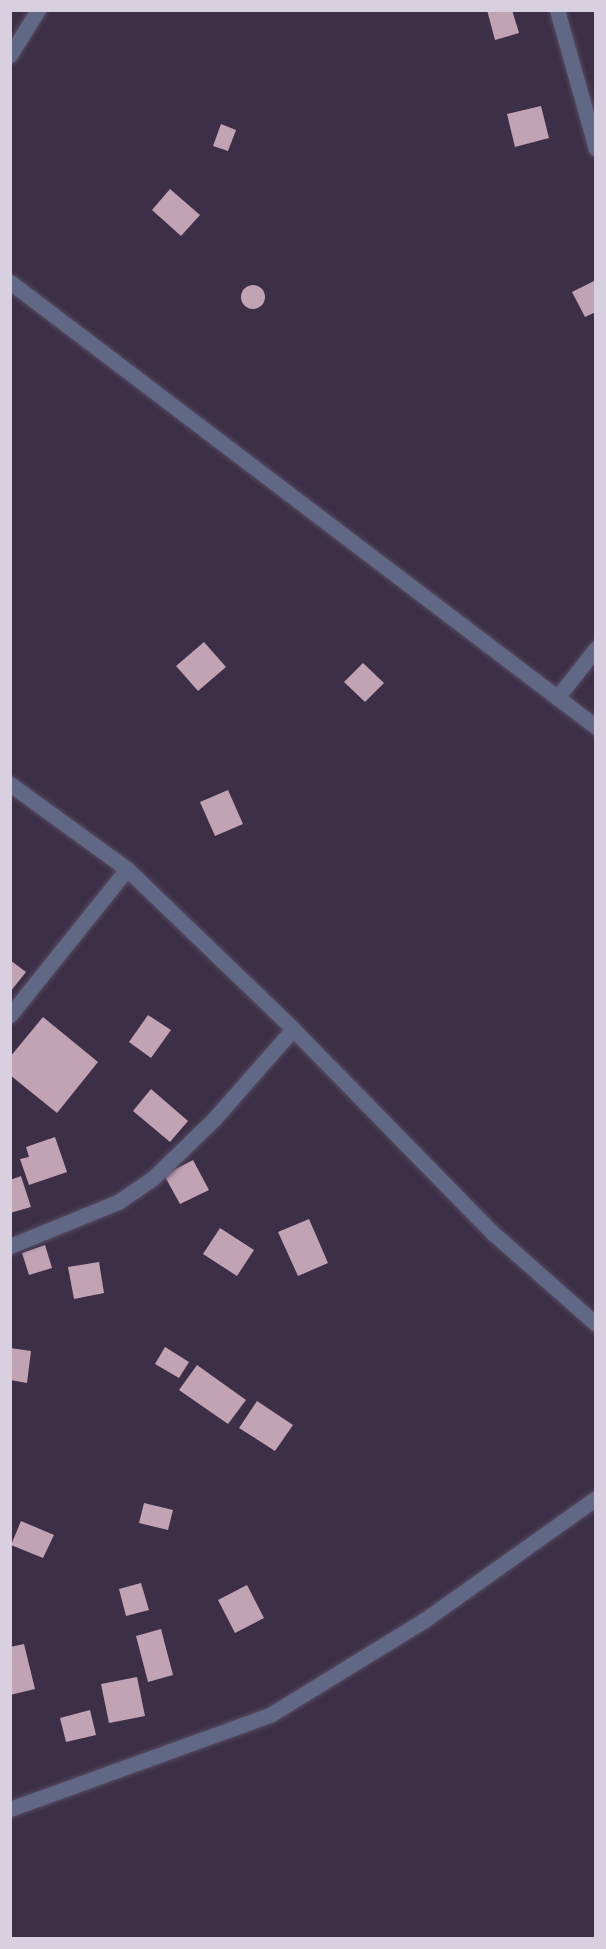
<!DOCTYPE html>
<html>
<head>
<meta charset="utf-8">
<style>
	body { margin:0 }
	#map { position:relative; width:606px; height:1949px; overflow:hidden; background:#3c2f47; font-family:Commissioner,sans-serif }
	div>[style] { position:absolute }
	.building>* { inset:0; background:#c1a3b4 }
	.round { border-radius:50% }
	.roads { filter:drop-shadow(0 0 2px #584c62) drop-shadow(0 0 2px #584c62) }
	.minor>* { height:15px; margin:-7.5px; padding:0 7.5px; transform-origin:7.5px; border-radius:7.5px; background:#616885 }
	span { translate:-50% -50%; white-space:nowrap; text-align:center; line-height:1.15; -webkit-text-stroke:6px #1f1a25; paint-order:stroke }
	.frame { position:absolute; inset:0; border:12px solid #d8d0df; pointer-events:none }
</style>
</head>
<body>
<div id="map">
	<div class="building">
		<div style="clip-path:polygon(487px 10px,512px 10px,519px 33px,495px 40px)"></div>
		<div style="clip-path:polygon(541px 106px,549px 138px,515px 147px,507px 114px)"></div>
		<div style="clip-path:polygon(221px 124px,236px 130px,228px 151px,213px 146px)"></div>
		<div style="clip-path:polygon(170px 189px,200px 215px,181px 236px,152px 210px)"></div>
		<div style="clip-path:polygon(596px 280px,596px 312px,585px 317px,572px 292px)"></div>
		<div class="round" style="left:241px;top:285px;width:24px;height:24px"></div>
		<div style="clip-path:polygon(204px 642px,226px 667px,198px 691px,176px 666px)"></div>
		<div style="clip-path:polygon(363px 663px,384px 683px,365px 702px,344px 682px)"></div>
		<div style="clip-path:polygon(228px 790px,243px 824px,215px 836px,200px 802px)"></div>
		<div style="clip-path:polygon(10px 960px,26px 972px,10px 992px)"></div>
		<div style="clip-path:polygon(148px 1015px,171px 1030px,151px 1058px,129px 1042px)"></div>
		<div style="clip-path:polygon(43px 1017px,98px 1062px,57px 1113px,10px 1075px,10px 1057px)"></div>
		<div style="clip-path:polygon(151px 1089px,188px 1121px,170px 1142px,133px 1111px)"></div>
		<div style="clip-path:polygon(55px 1137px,67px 1172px,29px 1185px,20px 1159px,29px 1157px,26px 1147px)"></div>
		<div style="clip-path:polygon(193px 1160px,209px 1190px,180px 1204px,164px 1175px)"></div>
		<div style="clip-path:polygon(21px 1176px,31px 1207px,10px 1213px,10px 1180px)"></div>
		<div style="clip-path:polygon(309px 1219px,328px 1263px,298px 1276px,278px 1232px)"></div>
		<div style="clip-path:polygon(220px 1228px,254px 1250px,237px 1276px,203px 1254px)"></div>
		<div style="clip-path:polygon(45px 1245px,52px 1268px,29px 1275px,22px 1253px)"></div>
		<div style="clip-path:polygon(99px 1262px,104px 1293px,74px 1299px,68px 1267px)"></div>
		<div style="clip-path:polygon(165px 1347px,189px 1362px,179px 1378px,155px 1364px)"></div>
		<div style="clip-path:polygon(10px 1348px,31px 1351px,27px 1383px,10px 1380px)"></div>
		<div style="clip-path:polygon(197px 1365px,246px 1400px,228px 1424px,179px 1390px)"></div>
		<div style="clip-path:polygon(257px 1401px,293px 1425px,275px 1451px,239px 1428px)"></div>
		<div style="clip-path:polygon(144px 1503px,173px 1510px,168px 1530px,139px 1523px)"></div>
		<div style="clip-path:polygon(21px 1521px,54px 1535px,43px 1558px,11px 1545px)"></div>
		<div style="clip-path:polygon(141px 1583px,149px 1610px,126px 1616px,119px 1589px)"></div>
		<div style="clip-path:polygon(247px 1585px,264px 1618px,235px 1633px,218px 1600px)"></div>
		<div style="clip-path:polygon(161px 1629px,173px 1675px,148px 1682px,136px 1636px)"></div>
		<div style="clip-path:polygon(24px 1644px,35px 1689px,10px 1695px,10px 1647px)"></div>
		<div style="clip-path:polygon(137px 1677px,145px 1716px,109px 1723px,101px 1684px)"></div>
		<div style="clip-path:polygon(90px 1710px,96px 1735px,66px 1742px,60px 1718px)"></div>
	</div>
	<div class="roads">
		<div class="minor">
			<div style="left:557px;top:10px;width:144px;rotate:74.3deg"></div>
			<div style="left:10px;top:55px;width:53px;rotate:-58.1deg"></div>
			<div style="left:10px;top:282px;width:736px;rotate:37.21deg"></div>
			<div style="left:557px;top:698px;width:63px;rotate:-52deg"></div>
			<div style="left:10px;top:784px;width:145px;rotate:36deg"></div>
			<div style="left:127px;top:869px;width:231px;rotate:43.9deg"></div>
			<div style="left:293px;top:1029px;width:286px;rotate:45.6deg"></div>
			<div style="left:493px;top:1233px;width:137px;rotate:41.5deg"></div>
			<div style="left:10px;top:1015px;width:187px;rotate:-51.3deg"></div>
			<div style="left:10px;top:1246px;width:117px;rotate:-22.2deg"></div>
			<div style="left:118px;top:1202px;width:42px;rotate:-34.4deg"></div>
			<div style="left:153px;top:1178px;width:85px;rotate:-44deg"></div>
			<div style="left:214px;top:1119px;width:120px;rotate:-48.7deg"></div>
			<div style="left:10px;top:1809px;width:276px;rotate:-19.9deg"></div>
			<div style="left:270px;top:1715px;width:180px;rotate:-31.6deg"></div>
			<div style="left:423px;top:1621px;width:212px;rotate:-35.4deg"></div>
		</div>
	</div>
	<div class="frame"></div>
</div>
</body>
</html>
